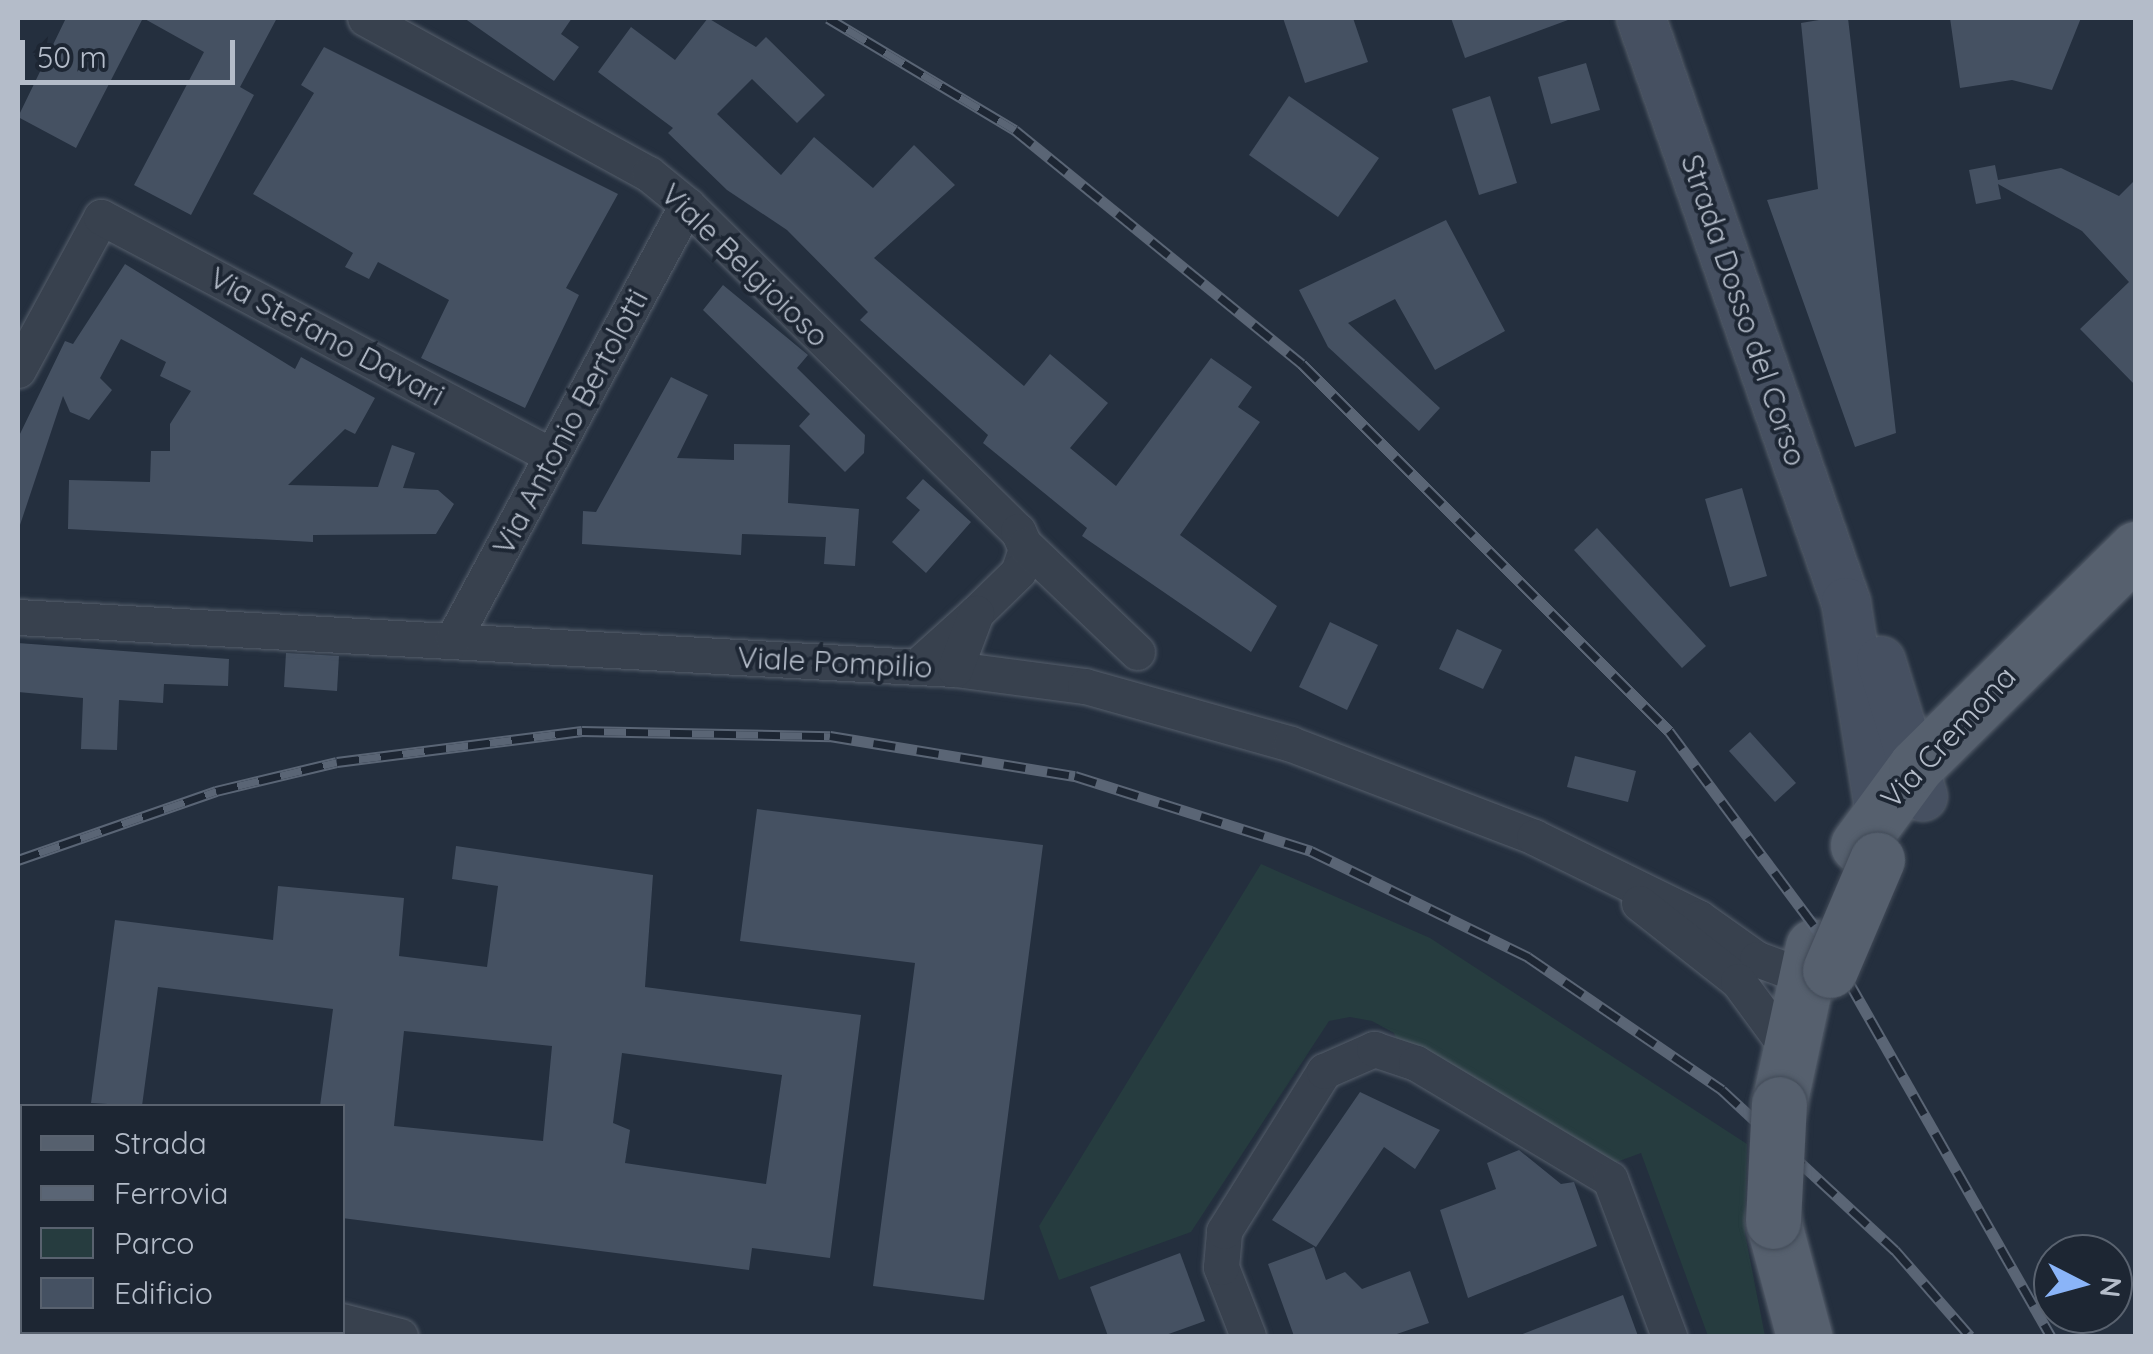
<!DOCTYPE html>
<html>
<head>
<meta charset="utf-8">
<style>
	body { margin:0 }
	#map { position:relative; width:2153px; height:1354px; overflow:hidden; background:#242f3e; font-family:Quicksand,sans-serif }
	div>[style] { position:absolute }
	.green>* { inset:0; background:#263c3f }
	.building>* { inset:0; background:#455162 }
	.roads { filter:drop-shadow(0 0 2px #565f6c) drop-shadow(0 0 2px #565f6c) }
	.minor>* { height:35px; margin:-17.5px; padding:0 17.5px; transform-origin:17.5px; border-radius:17.5px; background:#38414e }
	.secondary>* { height:48px; margin:-24px; padding:0 24px; transform-origin:24px; border-radius:24px; background:#465061 }
	.primary>* { height:55px; margin:-27.5px; padding:0 27.5px; transform-origin:27.5px; border-radius:27.5px; background:#56606e }
	.rail>* { height:11px; margin-top:-5.5px; transform-origin:0; background:repeating-linear-gradient(90deg,#1d2633 0 22px,#5a6575 0 44px); box-sizing:border-box; border-block:2px solid #5a6575 }
	.bridges { filter:drop-shadow(0 0 2px #414a57) drop-shadow(0 0 2px #414a57) }
	.primary-bridge>* { height:55px; margin:-27.5px; padding:0 27.5px; transform-origin:27.5px; border-radius:27.5px; background:#56606e }
	span { translate:-50% -50%; white-space:nowrap; text-align:center; line-height:1.15; -webkit-text-stroke:8px #1d2633; paint-order:stroke }
	.street-label { font-size:30px; color:#b4bcc9 }
	.frame { position:absolute; inset:0; border:20px solid #b4bcc9; pointer-events:none }
	.legend { position:absolute; left:20px; top:1104px; width:325px; height:230px; box-sizing:border-box; background:#1d2633; border:2px solid #59626f; margin:0; padding:12px 18px; list-style:none; font-size:30px; color:#b4bcc9 }
	.legend li { display:flex; align-items:center; gap:20px; height:50px }
	.legend b { width:50px; border:2px solid #59626f }
	.north { position:absolute; left:2033px; top:1234px; width:100px; height:100px; box-sizing:border-box; background:#1d2633; border:2px solid #59626f; border-radius:50%; rotate:96deg; font-size:28px; font-weight:700; line-height:40px; text-align:center; color:#b4bcc9 }
	.north::after { content:''; display:block; margin:auto; width:35px; height:45px; background:#8ab4f8; clip-path:polygon(50% 0,100% 100%,50% 72%,0 100%) }
	.scale { position:absolute; left:20px; top:40px; width:215px; height:45px; box-sizing:border-box; border:5px solid #b4bcc9; border-top:0; padding-left:12px; font-size:30px; line-height:35px; white-space:nowrap; color:#b4bcc9; -webkit-text-stroke:8px #1d2633; paint-order:stroke }
</style>
</head>
<body>
<div id="map">
	<div class="green">
		<div style="clip-path:polygon(1261px 864px,1430px 938px,1747px 1144px,1745px 1234px,1765px 1336px,1708px 1336px,1641px 1153px,1611px 1164px,1399px 1048px,1394px 1033px,1372px 1021px,1350px 1017px,1329px 1021px,1191px 1232px,1059px 1280px,1039px 1226px)"></div>
	</div>
	<div class="building">
		<div style="clip-path:polygon(66px 18px,277px 18px,240px 87px,254px 95px,191px 215px,134px 185px,204px 52px,143px 18px,76px 148px,18px 117px)"></div>
		<div style="clip-path:polygon(464px 18px,572px 18px,561px 34px,579px 47px,554px 81px)"></div>
		<div style="clip-path:polygon(708px 18px,756px 47px,766px 37px,825px 95px,797px 123px,752px 79px,717px 114px,781px 175px,814px 137px,873px 188px,914px 145px,955px 185px,874px 258px,1024px 386px,1050px 354px,1108px 403px,1070px 448px,1116px 486px,1211px 358px,1252px 387px,1238px 407px,1260px 422px,1180px 535px,1277px 606px,1251px 652px,1082px 536px,1087px 528px,983px 443px,988px 435px,860px 320px,868px 312px,787px 230px,727px 190px,668px 133px,673px 128px,598px 72px,631px 27px,675px 60px)"></div>
		<div style="clip-path:polygon(1283px 18px,1353px 18px,1368px 62px,1305px 83px)"></div>
		<div style="clip-path:polygon(1451px 18px,1567px 18px,1568px 20px,1465px 58px)"></div>
		<div style="clip-path:polygon(1831px 18px,1848px 18px,1896px 433px,1855px 447px,1767px 200px,1818px 189px,1801px 23px)"></div>
		<div style="clip-path:polygon(1950px 18px,2081px 18px,2052px 90px,2012px 80px,1960px 88px)"></div>
		<div style="clip-path:polygon(324px 47px,618px 194px,566px 288px,579px 295px,525px 408px,421px 358px,449px 300px,378px 262px,369px 279px,345px 267px,353px 253px,253px 194px,314px 93px,301px 85px)"></div>
		<div style="clip-path:polygon(1586px 63px,1600px 110px,1551px 124px,1538px 77px)"></div>
		<div style="clip-path:polygon(1289px 96px,1379px 158px,1338px 217px,1249px 155px)"></div>
		<div style="clip-path:polygon(1490px 96px,1517px 183px,1479px 195px,1452px 109px)"></div>
		<div style="clip-path:polygon(1995px 165px,1998px 180px,2061px 168px,2119px 196px,2136px 179px,2136px 386px,2080px 329px,2129px 282px,2082px 231px,1998px 184px,2001px 199px,1976px 204px,1969px 170px)"></div>
		<div style="clip-path:polygon(1446px 220px,1505px 331px,1435px 370px,1395px 299px,1348px 323px,1440px 408px,1419px 431px,1328px 347px,1299px 290px)"></div>
		<div style="clip-path:polygon(125px 264px,295px 369px,301px 357px,375px 398px,355px 434px,345px 429px,288px 485px,378px 487px,392px 445px,415px 453px,403px 488px,438px 490px,454px 504px,436px 534px,313px 535px,313px 542px,68px 529px,69px 480px,150px 482px,151px 451px,170px 451px,170px 424px,191px 391px,160px 376px,166px 362px,121px 339px,100px 378px,112px 390px,89px 420px,70px 412px,63px 396px,18px 531px,18px 438px,65px 341px,73px 344px)"></div>
		<div style="clip-path:polygon(723px 285px,808px 355px,797px 368px,865px 435px,864px 453px,845px 472px,799px 426px,810px 414px,703px 310px)"></div>
		<div style="clip-path:polygon(671px 377px,708px 395px,677px 458px,734px 460px,734px 444px,790px 445px,788px 503px,859px 509px,855px 566px,824px 564px,826px 537px,742px 534px,741px 555px,582px 544px,583px 511px,596px 512px)"></div>
		<div style="clip-path:polygon(923px 479px,971px 522px,926px 573px,892px 542px,920px 510px,906px 498px)"></div>
		<div style="clip-path:polygon(1742px 488px,1767px 576px,1730px 587px,1705px 499px)"></div>
		<div style="clip-path:polygon(1597px 528px,1706px 646px,1682px 668px,1574px 550px)"></div>
		<div style="clip-path:polygon(1330px 622px,1378px 645px,1347px 710px,1299px 687px)"></div>
		<div style="clip-path:polygon(1457px 629px,1502px 650px,1483px 689px,1439px 669px)"></div>
		<div style="clip-path:polygon(18px 643px,229px 659px,228px 686px,164px 684px,163px 703px,119px 700px,117px 750px,81px 749px,83px 698px,18px 692px)"></div>
		<div style="clip-path:polygon(286px 653px,339px 656px,337px 691px,284px 687px)"></div>
		<div style="clip-path:polygon(1750px 732px,1796px 783px,1775px 802px,1729px 751px)"></div>
		<div style="clip-path:polygon(1575px 756px,1636px 771px,1628px 802px,1567px 787px)"></div>
		<div style="clip-path:polygon(757px 809px,1043px 845px,984px 1300px,873px 1286px,915px 963px,740px 941px)"></div>
		<div style="clip-path:polygon(evenodd,456px 846px,653px 875px,645px 987px,861px 1015px,830px 1258px,752px 1248px,749px 1270px,342px 1218px,342px 1106px,320px 1106px,333px 1009px,158px 987px,142px 1106px,91px 1103px,115px 920px,273px 940px,278px 886px,404px 898px,399px 956px,487px 967px,498px 886px,452px 879px,456px 846px,404px 1031px,552px 1046px,543px 1141px,394px 1126px,404px 1031px,456px 846px,622px 1053px,782px 1075px,766px 1184px,625px 1163px,630px 1130px,613px 1123px,622px 1053px)"></div>
		<div style="clip-path:polygon(1360px 1092px,1440px 1130px,1415px 1169px,1384px 1147px,1316px 1247px,1272px 1220px)"></div>
		<div style="clip-path:polygon(1519px 1150px,1561px 1184px,1574px 1182px,1597px 1246px,1468px 1298px,1440px 1210px,1496px 1189px,1487px 1163px)"></div>
		<div style="clip-path:polygon(1314px 1247px,1326px 1280px,1345px 1272px,1362px 1289px,1410px 1271px,1429px 1323px,1391px 1336px,1294px 1336px,1268px 1264px)"></div>
		<div style="clip-path:polygon(1180px 1253px,1205px 1321px,1163px 1336px,1108px 1336px,1090px 1287px)"></div>
		<div style="clip-path:polygon(1623px 1295px,1638px 1336px,1520px 1336px,1520px 1335px)"></div>
	</div>
	<div class="roads">
		<div class="minor">
			<div style="left:365px;top:18px;width:324px;rotate:28.8deg"></div>
			<div style="left:649px;top:174px;width:49px;rotate:39.2deg"></div>
			<div style="left:687px;top:205px;width:465px;rotate:44.6deg"></div>
			<div style="left:1018px;top:531px;width:20px;rotate:66deg"></div>
			<div style="left:1026px;top:549px;width:24px;rotate:109deg"></div>
			<div style="left:1018px;top:572px;width:59px;rotate:135.7deg"></div>
			<div style="left:18px;top:370px;width:174px;rotate:-61.5deg"></div>
			<div style="left:101px;top:217px;width:510px;rotate:27.92deg"></div>
			<div style="left:1025px;top:545px;width:155px;rotate:43.7deg"></div>
			<div style="left:18px;top:617px;width:938px;rotate:3.18deg"></div>
			<div style="left:955px;top:669px;width:131px;rotate:7.5deg"></div>
			<div style="left:1085px;top:686px;width:214px;rotate:15.7deg"></div>
			<div style="left:1291px;top:744px;width:260px;rotate:20.9deg"></div>
			<div style="left:1534px;top:837px;width:184px;rotate:26.1deg"></div>
			<div style="left:1699px;top:918px;width:71px;rotate:35.3deg"></div>
			<div style="left:1757px;top:959px;width:69px;rotate:20.3deg"></div>
			<div style="left:453px;top:639px;width:493px;rotate:-61.7deg"></div>
			<div style="left:916px;top:667px;width:81px;rotate:-42deg"></div>
			<div style="left:976px;top:613px;width:60px;rotate:110.6deg"></div>
			<div style="left:1639px;top:903px;width:126px;rotate:38.2deg"></div>
			<div style="left:1738px;top:981px;width:79px;rotate:53.7deg"></div>
			<div style="left:18px;top:1293px;width:4px"></div>
			<div style="left:342px;top:1321px;width:60px;rotate:14.5deg"></div>
			<div style="left:1248px;top:1336px;width:74px;rotate:-111.4deg"></div>
			<div style="left:1221px;top:1267px;width:36px;rotate:-85deg"></div>
			<div style="left:1224px;top:1231px;width:189px;rotate:-58deg"></div>
			<div style="left:1324px;top:1071px;width:55px;rotate:-23.7deg"></div>
			<div style="left:1374px;top:1049px;width:44px;rotate:18.4deg"></div>
			<div style="left:1416px;top:1063px;width:226px;rotate:30.9deg"></div>
			<div style="left:1610px;top:1179px;width:168px;rotate:69.4deg"></div>
		</div>
		<div class="secondary">
			<div style="left:1641px;top:18px;width:619px;rotate:70.66deg"></div>
			<div style="left:1846px;top:602px;width:210px;rotate:80.9deg"></div>
			<div style="left:1881px;top:661px;width:142px;rotate:72.8deg"></div>
		</div>
		<div class="primary">
			<div style="left:1858px;top:845px;width:98px;rotate:-53.7deg"></div>
			<div style="left:1916px;top:766px;width:309px;rotate:-44.6deg"></div>
			<div style="left:1779px;top:1104px;width:161px;rotate:-77.8deg"></div>
			<div style="left:1773px;top:1221px;width:119px;rotate:74.9deg"></div>
		</div>
	</div>
	<div class="rail">
		<div style="left:828px;top:18px;width:218px;rotate:30.9deg"></div>
		<div style="left:1015px;top:130px;width:370px;rotate:39.2deg"></div>
		<div style="left:1302px;top:364px;width:519px;rotate:45deg"></div>
		<div style="left:1669px;top:731px;width:263px;rotate:53.3deg"></div>
		<div style="left:1826px;top:942px;width:454px;rotate:60.3deg"></div>
		<div style="left:18px;top:860px;width:210px;rotate:-19.2deg"></div>
		<div style="left:216px;top:791px;width:124px;rotate:-13.5deg"></div>
		<div style="left:337px;top:762px;width:247px;rotate:-7.2deg"></div>
		<div style="left:582px;top:731px;width:248px;rotate:1.2deg"></div>
		<div style="left:830px;top:736px;width:248px;rotate:9.3deg"></div>
		<div style="left:1075px;top:776px;width:248px;rotate:17.6deg"></div>
		<div style="left:1311px;top:851px;width:242px;rotate:26deg"></div>
		<div style="left:1528px;top:957px;width:235px;rotate:34.4deg"></div>
		<div style="left:1722px;top:1090px;width:236px;rotate:42.8deg"></div>
		<div style="left:1895px;top:1250px;width:114px;rotate:48.9deg"></div>
	</div>
	<div class="bridges">
		<div class="primary-bridge">
			<div style="left:1830px;top:970px;width:120px;rotate:-66.9deg"></div>
			<div style="left:1773px;top:1221px;width:117px;rotate:-87.1deg"></div>
		</div>
	</div>
	<div class="street-label">
		<span style="left:745px;top:265px;rotate:44deg">Viale Belgioioso</span>
		<span style="left:1744px;top:310px;rotate:71deg">Strada Dosso del Corso</span>
		<span style="left:327px;top:336px;rotate:28deg">Via Stefano Davari</span>
		<span style="left:570px;top:422px;rotate:-62deg">Via Antonio Bertolotti</span>
		<span style="left:835px;top:662px;rotate:3deg">Viale Pompilio</span>
		<span style="left:1948px;top:737px;rotate:-47deg">Via Cremona</span>
	</div>
	<div class="frame"></div>
	<ul class="legend">
	<li><b style="height:12px;background:#56606e"></b>Strada</li>
	<li><b style="height:12px;background:#5a6575"></b>Ferrovia</li>
	<li><b style="height:28px;background:#263c3f"></b>Parco</li>
	<li><b style="height:28px;background:#455162"></b>Edificio</li>
	</ul>
	<div class="north">N</div>
	<div class="scale">50 m</div>
</div>
</body>
</html>
